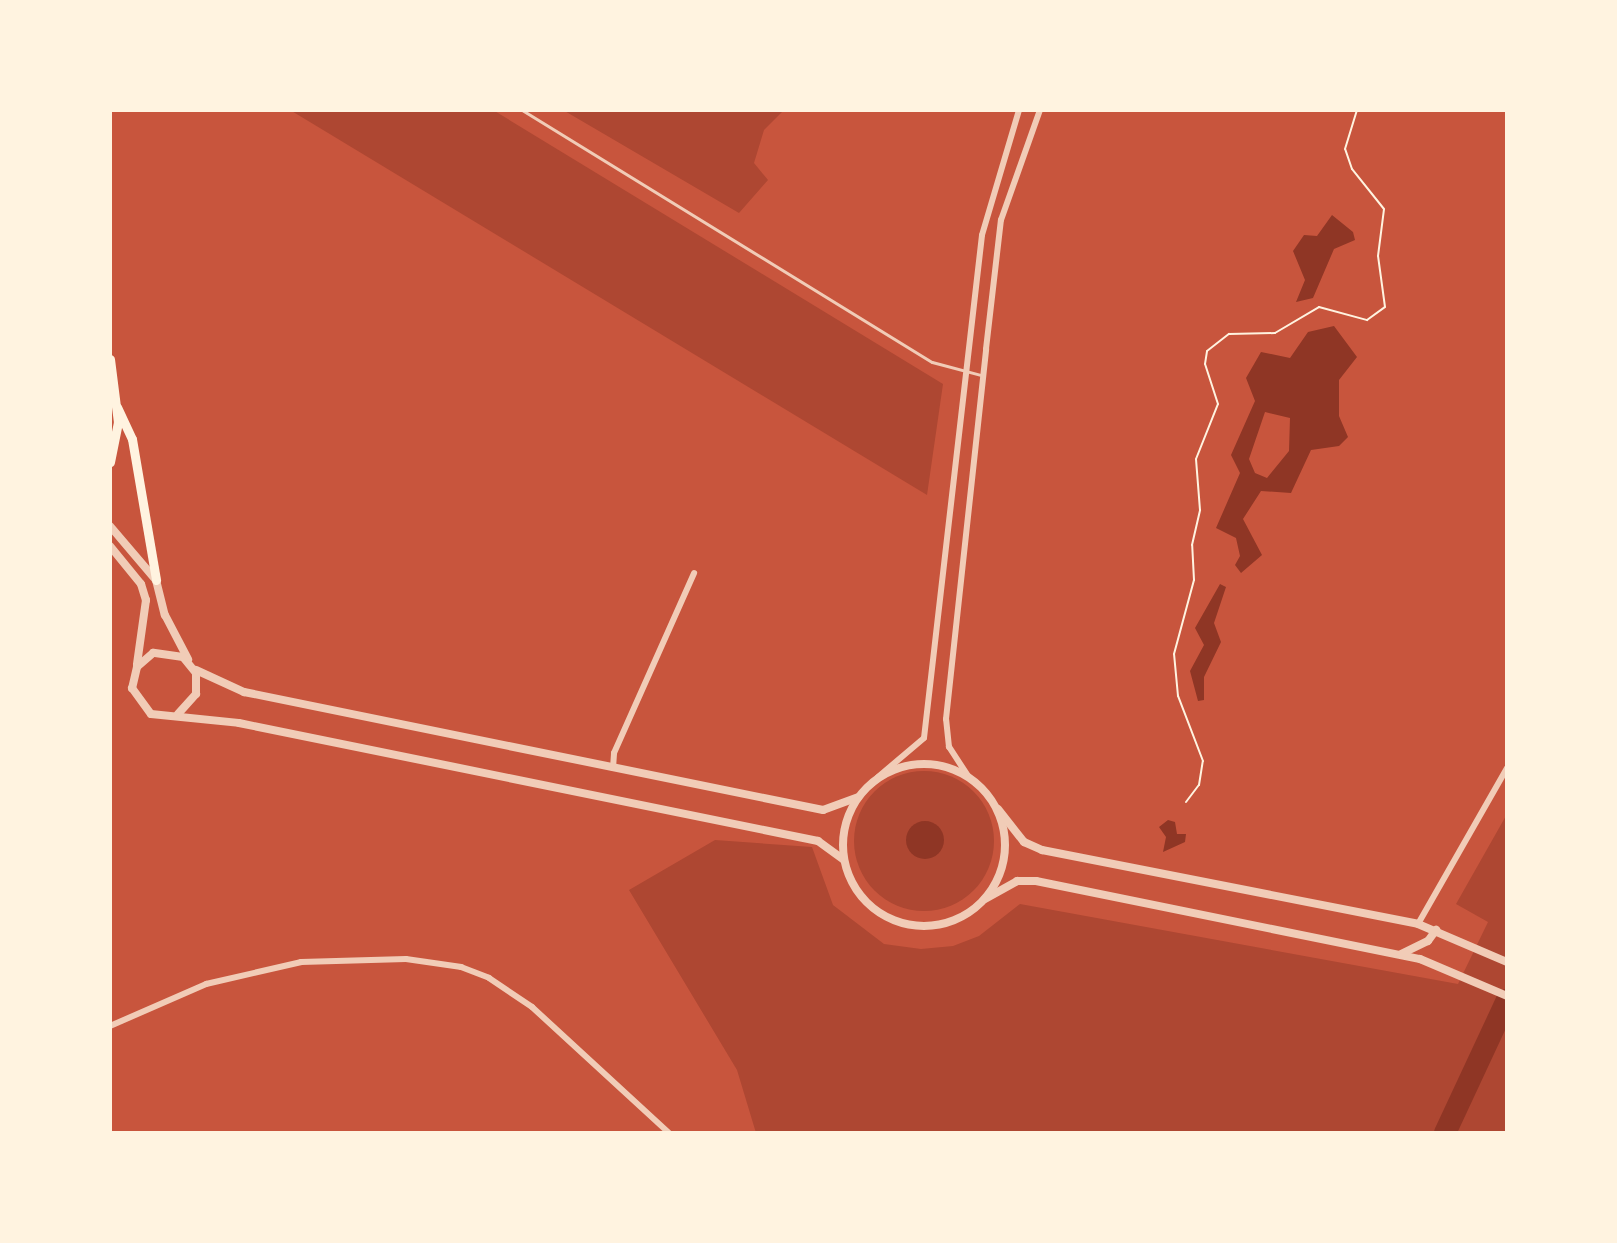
<!DOCTYPE html>
<html>
<head>
<meta charset="utf-8">
<style>
	body { margin:0 }
	#map { position:relative; width:1617px; height:1243px; overflow:hidden; background:#c8553d; font-family:"Crimson Pro",serif }
	div>[style] { position:absolute }
	.green>* { inset:0; background:#ae4732 }
	.round { border-radius:50% }
	.water>* { inset:0; background:#8f3625 }
	.river>* { height:22px; margin:-11px; padding:0 11px; transform-origin:11px; border-radius:11px; background:#8f3625 }
	.path>* { height:2px; margin:-1px; padding:0 1px; transform-origin:1px; border-radius:1px; background:#fff3e0 }
	.service>* { height:3px; margin:-1.5px; padding:0 1.5px; transform-origin:1.5px; border-radius:1.5px; background:#f1ccb7 }
	.minor>* { height:6px; margin:-3px; padding:0 3px; transform-origin:3px; border-radius:3px; background:#f1ccb7 }
	.tertiary>* { height:8px; margin:-4px; padding:0 4px; transform-origin:4px; border-radius:4px; background:#f1ccb7 }
	.tertiary>.ring { margin:-4px; padding:0; box-sizing:content-box; background:none; border:8px solid #f1ccb7; border-radius:50% }
	.secondary>* { height:9px; margin:-4.5px; padding:0 4.5px; transform-origin:4.5px; border-radius:4.5px; background:#fff3e0 }
	span { translate:-50% -50%; white-space:nowrap; text-align:center; line-height:1.15; -webkit-text-stroke:6px #fff3e0; paint-order:stroke }
	.frame { position:absolute; inset:0; border:112px solid #fff3e0; pointer-events:none }
</style>
</head>
<body>
<div id="map">
	<div class="green">
		<div style="clip-path:polygon(290px 110px,493px 110px,943px 384px,927px 495px)"></div>
		<div style="clip-path:polygon(563px 110px,784px 110px,764px 130px,754px 163px,768px 180px,739px 213px)"></div>
		<div class="round" style="left:854px;top:771px;width:140px;height:140px"></div>
		<div style="clip-path:polygon(1507px 814px,1507px 1133px,756px 1133px,737px 1070px,629px 890px,715px 840px,812px 847px,833px 905px,884px 944px,921px 949px,953px 946px,979px 936px,1020px 904px,1458px 984px,1488px 922px,1456px 904px)"></div>
	</div>
	<div class="water">
		<div style="clip-path:polygon(1332px 215px,1353px 232px,1355px 240px,1334px 249px,1313px 298px,1296px 302px,1305px 280px,1293px 251px,1304px 235px,1317px 236px)"></div>
		<div style="clip-path:polygon(evenodd,1334px 326px,1357px 357px,1339px 380px,1339px 416px,1348px 437px,1339px 446px,1311px 450px,1291px 493px,1261px 491px,1243px 519px,1262px 555px,1241px 573px,1235px 565px,1240px 556px,1236px 538px,1216px 528px,1240px 473px,1231px 455px,1255px 401px,1246px 378px,1261px 352px,1290px 358px,1308px 332px,1334px 326px,1265px 412px,1290px 418px,1289px 451px,1267px 478px,1255px 473px,1249px 459px,1265px 412px)"></div>
		<div style="clip-path:polygon(1220px 584px,1226px 587px,1214px 623px,1221px 642px,1204px 677px,1204px 700px,1198px 701px,1190px 671px,1204px 645px,1195px 628px)"></div>
		<div style="clip-path:polygon(1168px 820px,1175px 822px,1177px 834px,1186px 834px,1185px 842px,1163px 852px,1166px 837px,1159px 827px)"></div>
		<div class="round" style="left:906px;top:821px;width:38px;height:38px"></div>
	</div>
	<div class="river">
		<div style="left:1445px;top:1133px;width:147px;rotate:-65deg"></div>
	</div>
	<div class="path">
		<div style="left:1186px;top:802px;width:21px;rotate:-53deg"></div>
		<div style="left:1199px;top:785px;width:24px;rotate:-81deg"></div>
		<div style="left:1203px;top:761px;width:70px;rotate:-111deg"></div>
		<div style="left:1178px;top:696px;width:42px;rotate:-95.4deg"></div>
		<div style="left:1174px;top:654px;width:77px;rotate:-74.9deg"></div>
		<div style="left:1194px;top:580px;width:35px;rotate:-93deg"></div>
		<div style="left:1192px;top:545px;width:36px;rotate:-77deg"></div>
		<div style="left:1200px;top:510px;width:51px;rotate:-94.5deg"></div>
		<div style="left:1196px;top:459px;width:59px;rotate:-68.2deg"></div>
		<div style="left:1218px;top:404px;width:42px;rotate:-108deg"></div>
		<div style="left:1205px;top:364px;width:13px;rotate:-81deg"></div>
		<div style="left:1207px;top:351px;width:28px;rotate:-38deg"></div>
		<div style="left:1229px;top:334px;width:46px;rotate:-1.2deg"></div>
		<div style="left:1275px;top:333px;width:51px;rotate:-30.6deg"></div>
		<div style="left:1319px;top:307px;width:50px;rotate:15.2deg"></div>
		<div style="left:1367px;top:320px;width:22px;rotate:-36deg"></div>
		<div style="left:1385px;top:307px;width:51px;rotate:-97.8deg"></div>
		<div style="left:1378px;top:256px;width:47px;rotate:-82.7deg"></div>
		<div style="left:1384px;top:209px;width:51px;rotate:-128.7deg"></div>
		<div style="left:1352px;top:169px;width:21px;rotate:-109deg"></div>
		<div style="left:1345px;top:149px;width:41px;rotate:-72.9deg"></div>
	</div>
	<div class="service">
		<div style="left:522px;top:110px;width:481px;rotate:31.6deg"></div>
		<div style="left:932px;top:362px;width:51px;rotate:14.9deg"></div>
	</div>
	<div class="minor">
		<div style="left:613px;top:768px;width:15px;rotate:-86deg"></div>
		<div style="left:614px;top:753px;width:197px;rotate:-66deg"></div>
		<div style="left:968px;top:776px;width:35px;rotate:-123deg"></div>
		<div style="left:949px;top:747px;width:28px;rotate:-96deg"></div>
		<div style="left:946px;top:719px;width:372px;rotate:-83.8deg"></div>
		<div style="left:986px;top:349px;width:130px;rotate:-83.4deg"></div>
		<div style="left:1001px;top:220px;width:117px;rotate:-70.5deg"></div>
		<div style="left:878px;top:777px;width:60px;rotate:-40.3deg"></div>
		<div style="left:924px;top:738px;width:506px;rotate:-83.42deg"></div>
		<div style="left:982px;top:235px;width:130px;rotate:-73.5deg"></div>
		<div style="left:1418px;top:924px;width:180px;rotate:-60.3deg"></div>
		<div style="left:110px;top:1026px;width:105px;rotate:-23.6deg"></div>
		<div style="left:206px;top:984px;width:98px;rotate:-13deg"></div>
		<div style="left:301px;top:962px;width:105px;rotate:-1.6deg"></div>
		<div style="left:406px;top:959px;width:56px;rotate:8.3deg"></div>
		<div style="left:461px;top:967px;width:30px;rotate:21deg"></div>
		<div style="left:489px;top:978px;width:52px;rotate:34deg"></div>
		<div style="left:532px;top:1007px;width:186px;rotate:42.6deg"></div>
	</div>
	<div class="tertiary">
		<div style="left:110px;top:526px;width:71px;rotate:49.6deg"></div>
		<div style="left:156px;top:580px;width:36px;rotate:76deg"></div>
		<div style="left:165px;top:615px;width:50px;rotate:62.4deg"></div>
		<div style="left:110px;top:546px;width:49px;rotate:50.8deg"></div>
		<div style="left:141px;top:584px;width:17px;rotate:73deg"></div>
		<div style="left:146px;top:600px;width:65px;rotate:98deg"></div>
		<div style="left:196px;top:670px;width:53px;rotate:24.6deg"></div>
		<div style="left:244px;top:692px;width:591px;rotate:11.52deg"></div>
		<div style="left:823px;top:810px;width:37px;rotate:-20deg"></div>
		<div style="left:178px;top:714px;width:27px;rotate:-48deg"></div>
		<div style="left:196px;top:694px;width:21px;rotate:-90deg"></div>
		<div style="left:196px;top:673px;width:21px;rotate:-129deg"></div>
		<div style="left:183px;top:657px;width:30px;rotate:-172deg"></div>
		<div style="left:153px;top:653px;width:21px;rotate:139deg"></div>
		<div style="left:137px;top:667px;width:22px;rotate:103deg"></div>
		<div style="left:132px;top:688px;width:32px;rotate:54deg"></div>
		<div style="left:151px;top:714px;width:88px;rotate:5.8deg"></div>
		<div style="left:239px;top:723px;width:591px;rotate:11.52deg"></div>
		<div style="left:818px;top:841px;width:31px;rotate:36deg"></div>
		<div class="ring" style="left:843px;top:764px;width:154px;height:154px"></div>
		<div style="left:998px;top:809px;width:42px;rotate:51.8deg"></div>
		<div style="left:1024px;top:842px;width:20px;rotate:24deg"></div>
		<div style="left:1042px;top:850px;width:383px;rotate:11.1deg"></div>
		<div style="left:1418px;top:924px;width:97px;rotate:23.1deg"></div>
		<div style="left:985px;top:899px;width:37px;rotate:-29deg"></div>
		<div style="left:1017px;top:881px;width:19px"></div>
		<div style="left:1036px;top:881px;width:392px;rotate:11.5deg"></div>
		<div style="left:1420px;top:959px;width:95px;rotate:23deg"></div>
		<div style="left:1401px;top:954px;width:30px;rotate:-26deg"></div>
		<div style="left:1428px;top:941px;width:14px;rotate:-54deg"></div>
	</div>
	<div class="secondary">
		<div style="left:110px;top:359px;width:64px;rotate:82.8deg"></div>
		<div style="left:118px;top:422px;width:41px;rotate:101.3deg"></div>
		<div style="left:117px;top:407px;width:35px;rotate:65deg"></div>
		<div style="left:132px;top:439px;width:143px;rotate:80.3deg"></div>
	</div>
	<div class="frame"></div>
</div>
</body>
</html>
